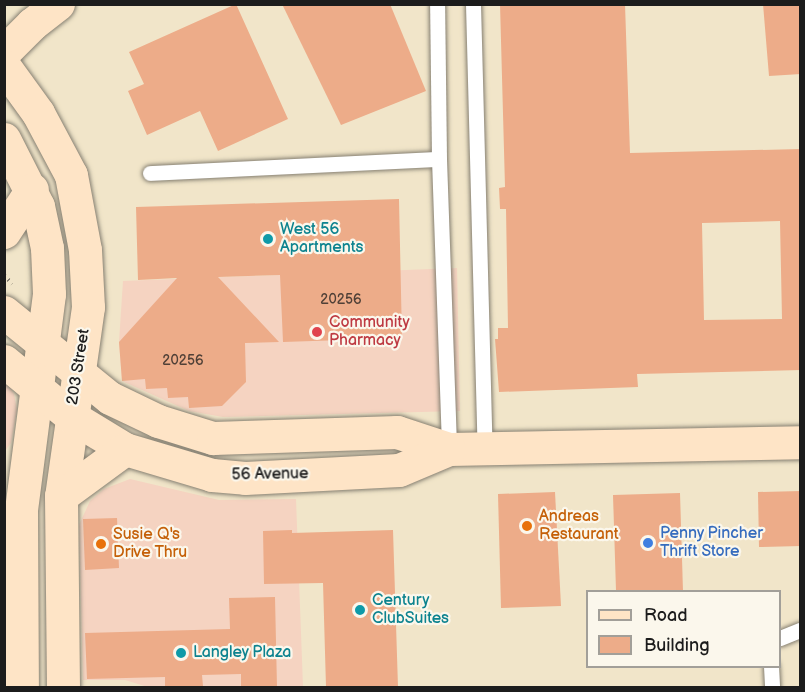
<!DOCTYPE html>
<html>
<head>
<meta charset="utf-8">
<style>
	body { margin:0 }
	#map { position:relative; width:805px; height:692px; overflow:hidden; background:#f1e5c9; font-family:"Balsamiq Sans",sans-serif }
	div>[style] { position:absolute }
	.built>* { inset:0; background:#f5d3c1 }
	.building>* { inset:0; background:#edac89 }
	.path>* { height:4px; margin-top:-2px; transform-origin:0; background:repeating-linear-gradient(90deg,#868072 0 1.5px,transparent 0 6px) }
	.roads { filter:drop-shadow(0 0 2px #868072) drop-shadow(0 0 2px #868072) }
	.lane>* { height:15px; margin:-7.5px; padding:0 7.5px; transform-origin:7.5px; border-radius:7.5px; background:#fff }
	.secondary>* { height:33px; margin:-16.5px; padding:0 16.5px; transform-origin:16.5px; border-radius:16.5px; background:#fee4c6 }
	.dots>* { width:16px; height:16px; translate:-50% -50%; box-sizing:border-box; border:3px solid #fbf7ec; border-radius:50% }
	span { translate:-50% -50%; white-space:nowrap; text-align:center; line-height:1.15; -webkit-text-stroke:4.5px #fbf7ec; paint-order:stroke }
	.number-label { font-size:14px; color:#504037 }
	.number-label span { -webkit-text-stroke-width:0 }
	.culture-label { font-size:16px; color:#0d838f }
	.left { translate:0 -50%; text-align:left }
	.health-label { font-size:16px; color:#be3a42 }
	.street-label { font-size:16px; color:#1c1c1c }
	.food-label { font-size:16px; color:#c56008 }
	.shop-label { font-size:16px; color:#366cbe }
	.frame { position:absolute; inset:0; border:6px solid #1c1c1c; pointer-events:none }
	.legend { position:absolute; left:586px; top:590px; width:195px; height:78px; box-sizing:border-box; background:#fbf7ec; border:2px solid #a29f99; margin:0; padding:8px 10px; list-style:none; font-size:18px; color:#1c1c1c }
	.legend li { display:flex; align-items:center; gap:12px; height:30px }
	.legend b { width:30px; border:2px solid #a29f99 }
</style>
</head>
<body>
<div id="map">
	<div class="built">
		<div style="clip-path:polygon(457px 268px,460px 411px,223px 417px,189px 411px,122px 381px,119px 342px,123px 281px)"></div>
		<div style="clip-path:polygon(4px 377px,14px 394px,17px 410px,11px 443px,5px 451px)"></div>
		<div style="clip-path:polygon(130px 479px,219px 500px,296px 499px,303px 687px,151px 688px,125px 680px,83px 680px,79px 525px,90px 501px,104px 489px)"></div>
	</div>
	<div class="building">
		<div style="clip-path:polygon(236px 4px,288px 119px,218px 151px,200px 111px,147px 135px,128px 91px,144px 84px,129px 52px)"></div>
		<div style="clip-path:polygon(282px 4px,390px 4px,426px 91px,341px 125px)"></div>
		<div style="clip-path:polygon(evenodd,500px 4px,625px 4px,630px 153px,801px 149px,801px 370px,637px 374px,638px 387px,499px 392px,495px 339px,498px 339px,498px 328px,508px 328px,506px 209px,500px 209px,499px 188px,505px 187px,500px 4px,780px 221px,782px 319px,704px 320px,702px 223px,780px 221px)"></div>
		<div style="clip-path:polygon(763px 4px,801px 4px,801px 74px,769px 76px)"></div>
		<div style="clip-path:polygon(399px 199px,402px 338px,283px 342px,280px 275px,218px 277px,279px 342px,245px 343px,246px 382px,222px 406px,189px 408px,188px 397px,168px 398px,167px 388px,146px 389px,145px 379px,122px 381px,119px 342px,177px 278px,138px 280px,136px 207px)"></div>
		<div style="clip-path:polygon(801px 491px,801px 546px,759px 547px,758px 492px)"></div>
		<div style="clip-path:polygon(555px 492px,561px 606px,501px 608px,498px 494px)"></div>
		<div style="clip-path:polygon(680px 493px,683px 591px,616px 591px,613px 495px)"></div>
		<div style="clip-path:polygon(117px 518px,119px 568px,85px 570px,83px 519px)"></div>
		<div style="clip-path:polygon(292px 530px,292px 533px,393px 530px,398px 687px,326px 687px,323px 583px,264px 584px,263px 531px)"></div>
		<div style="clip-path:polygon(275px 597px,277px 687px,241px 687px,241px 674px,202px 675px,203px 686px,165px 687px,165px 677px,87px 679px,85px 633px,230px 629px,229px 598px)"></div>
	</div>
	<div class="path">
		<div style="left:4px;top:275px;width:12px;rotate:48deg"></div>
	</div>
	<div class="roads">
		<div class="lane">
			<div style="left:473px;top:4px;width:444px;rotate:88.5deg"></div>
			<div style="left:439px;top:159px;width:290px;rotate:88deg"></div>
			<div style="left:150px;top:173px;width:289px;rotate:-2.8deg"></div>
			<div style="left:439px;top:159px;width:155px;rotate:-90.7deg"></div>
			<div style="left:780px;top:638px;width:22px;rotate:-22deg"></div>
			<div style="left:771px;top:666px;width:22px;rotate:87deg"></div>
		</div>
		<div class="secondary">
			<div style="left:4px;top:52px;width:40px;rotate:-45deg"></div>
			<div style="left:32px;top:24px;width:33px;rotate:-38deg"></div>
			<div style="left:4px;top:66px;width:58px;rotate:54.1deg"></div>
			<div style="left:38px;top:113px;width:70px;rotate:62deg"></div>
			<div style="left:71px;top:175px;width:76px;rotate:79.4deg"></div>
			<div style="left:85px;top:250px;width:57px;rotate:87deg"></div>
			<div style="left:88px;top:307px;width:191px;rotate:98.1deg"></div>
			<div style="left:61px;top:496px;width:192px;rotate:89.4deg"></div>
			<div style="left:4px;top:139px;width:75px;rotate:63.1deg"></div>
			<div style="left:38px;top:206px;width:43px;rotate:77.9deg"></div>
			<div style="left:47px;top:248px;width:46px;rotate:87.5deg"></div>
			<div style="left:49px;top:294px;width:218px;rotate:97.4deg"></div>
			<div style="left:21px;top:510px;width:178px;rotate:89.7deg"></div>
			<div style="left:4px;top:232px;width:51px;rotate:-56.9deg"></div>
			<div style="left:4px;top:312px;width:136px;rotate:39.1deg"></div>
			<div style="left:110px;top:398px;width:53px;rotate:25.6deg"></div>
			<div style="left:158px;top:421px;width:58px;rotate:17.2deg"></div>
			<div style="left:213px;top:438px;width:184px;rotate:-1.9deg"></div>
			<div style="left:397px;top:432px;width:55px;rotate:18.1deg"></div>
			<div style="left:449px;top:449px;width:351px;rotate:-1.1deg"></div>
			<div style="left:4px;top:361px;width:88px;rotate:39.5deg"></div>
			<div style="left:72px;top:417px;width:62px;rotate:31.1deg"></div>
			<div style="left:125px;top:449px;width:91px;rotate:16.6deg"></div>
			<div style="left:212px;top:475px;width:33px;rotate:5deg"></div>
			<div style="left:245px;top:478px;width:154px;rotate:-3deg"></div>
			<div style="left:399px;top:470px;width:54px;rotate:-22.8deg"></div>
			<div style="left:61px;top:496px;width:79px;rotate:-36.3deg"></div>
		</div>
	</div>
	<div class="dots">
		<div style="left:268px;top:239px;background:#0f9aa8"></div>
		<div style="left:317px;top:332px;background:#e0444e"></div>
		<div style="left:527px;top:526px;background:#e8710a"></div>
		<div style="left:648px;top:543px;background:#3f7fe0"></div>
		<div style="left:101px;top:544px;background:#e8710a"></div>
		<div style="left:360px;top:610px;background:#0f9aa8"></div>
		<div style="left:181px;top:653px;background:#0f9aa8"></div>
	</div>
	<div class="number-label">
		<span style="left:341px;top:300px">20256</span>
		<span style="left:183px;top:361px">20256</span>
	</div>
	<div class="culture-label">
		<span class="left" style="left:280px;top:239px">West 56<br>Apartments</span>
		<span class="left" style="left:372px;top:610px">Century<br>ClubSuites</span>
		<span class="left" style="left:193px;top:653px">Langley Plaza</span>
	</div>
	<div class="health-label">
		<span class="left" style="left:329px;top:332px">Community<br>Pharmacy</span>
	</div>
	<div class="street-label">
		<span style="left:79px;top:367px;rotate:-81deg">203 Street</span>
		<span style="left:270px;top:475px;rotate:-1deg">56 Avenue</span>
	</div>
	<div class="food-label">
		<span class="left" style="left:539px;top:526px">Andreas<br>Restaurant</span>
		<span class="left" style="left:113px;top:544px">Susie Q's<br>Drive Thru</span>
	</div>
	<div class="shop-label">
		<span class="left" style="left:660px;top:543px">Penny Pincher<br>Thrift Store</span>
	</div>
	<div class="frame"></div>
	<ul class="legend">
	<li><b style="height:8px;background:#fee4c6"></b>Road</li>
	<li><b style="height:16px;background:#edac89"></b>Building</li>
	</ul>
</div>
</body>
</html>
